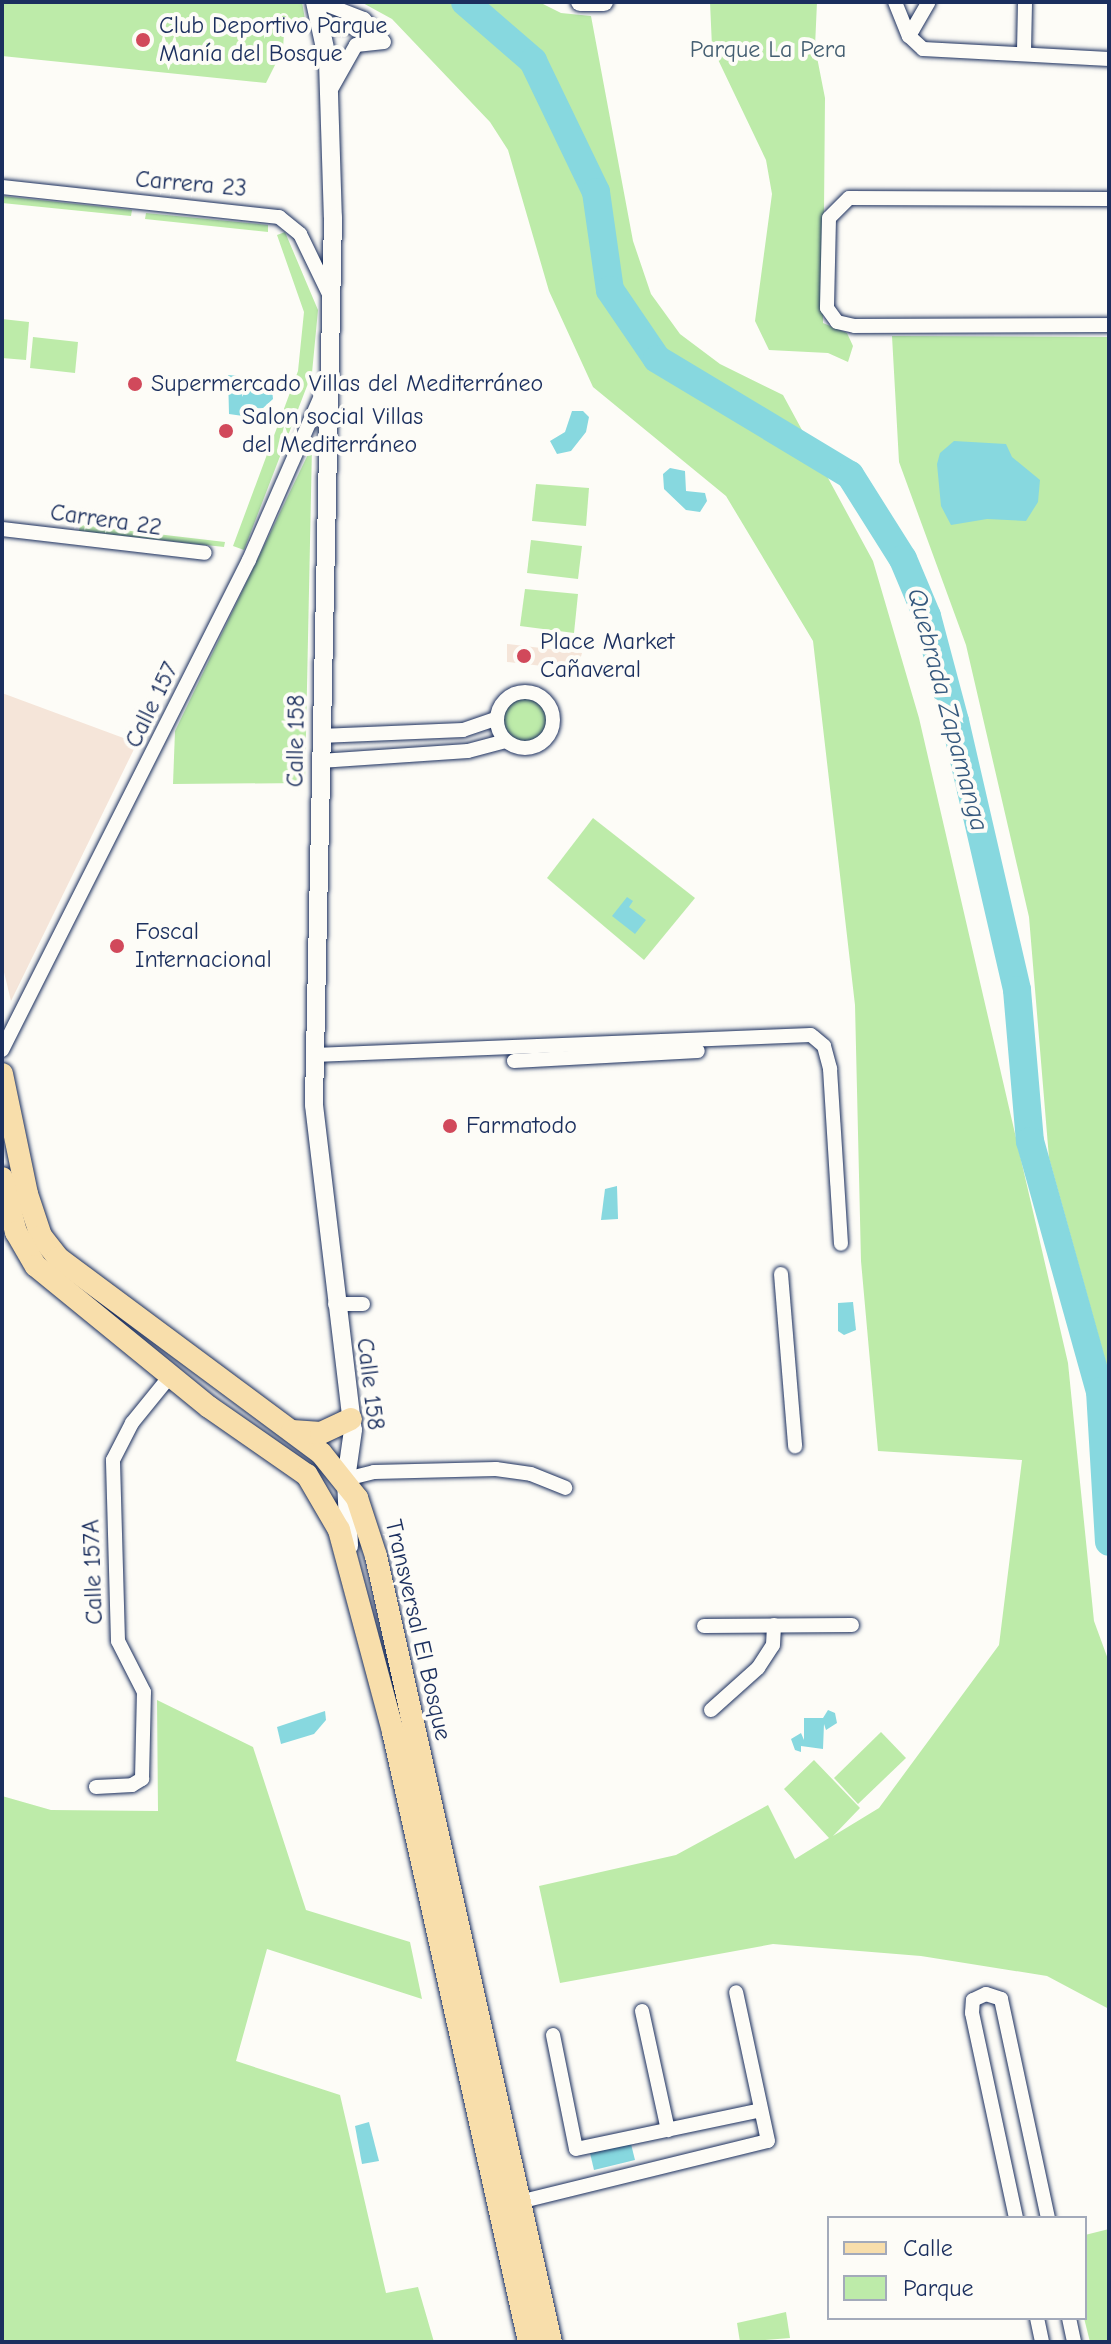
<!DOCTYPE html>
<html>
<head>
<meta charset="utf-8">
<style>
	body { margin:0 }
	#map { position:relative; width:1111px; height:2344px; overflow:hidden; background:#fdfcf7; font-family:"Comic Neue",sans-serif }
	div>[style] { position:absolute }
	.built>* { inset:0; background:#f5e5d9 }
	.green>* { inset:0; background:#bdeba9 }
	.round { border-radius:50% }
	.water>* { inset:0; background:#87d8df }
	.river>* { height:28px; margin:-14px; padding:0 14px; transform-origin:14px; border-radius:14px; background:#87d8df }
	.roads { filter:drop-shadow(0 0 2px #1b2f5e) drop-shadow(0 0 2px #1b2f5e) }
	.minor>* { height:14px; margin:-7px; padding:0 7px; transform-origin:7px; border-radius:7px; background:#fdfcf7 }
	.minor>.ring { margin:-7px; padding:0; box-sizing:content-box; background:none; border:14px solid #fdfcf7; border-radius:50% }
	.tertiary>* { height:18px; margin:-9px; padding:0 9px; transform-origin:9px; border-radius:9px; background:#fdfcf7 }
	.primary>* { height:22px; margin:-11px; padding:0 11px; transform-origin:11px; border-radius:11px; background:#f8deab }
	.dots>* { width:22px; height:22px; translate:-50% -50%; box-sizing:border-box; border:4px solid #fdfcf7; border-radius:50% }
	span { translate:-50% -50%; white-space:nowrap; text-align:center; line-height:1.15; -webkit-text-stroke:8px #fdfcf7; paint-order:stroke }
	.poi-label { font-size:24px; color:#1b2f5e }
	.left { translate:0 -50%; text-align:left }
	.park-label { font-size:24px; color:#445e71 }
	.street-label { font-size:24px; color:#1b2f5e }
	.water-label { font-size:26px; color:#36597e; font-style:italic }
	.frame { position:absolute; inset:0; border:4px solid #1b2f5e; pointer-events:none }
	.legend { position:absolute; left:827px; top:2216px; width:260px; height:104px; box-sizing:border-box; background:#fdfcf7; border:2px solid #a3aaba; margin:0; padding:10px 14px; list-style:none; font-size:24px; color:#1b2f5e }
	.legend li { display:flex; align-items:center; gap:16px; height:40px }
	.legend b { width:40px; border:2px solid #a3aaba }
</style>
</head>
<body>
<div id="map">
	<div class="built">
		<div style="clip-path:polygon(507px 644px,582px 653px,577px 670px,507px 662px)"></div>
		<div style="clip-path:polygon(2px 693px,137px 743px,11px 1001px,2px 964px)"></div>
	</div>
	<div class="green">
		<div style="clip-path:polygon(2px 2px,302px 2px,307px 31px,284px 33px,283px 49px,266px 83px,2px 56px)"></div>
		<div style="clip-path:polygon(361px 2px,539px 2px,561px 13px,591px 16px,633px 241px,651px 294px,680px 334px,720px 364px,783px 395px,873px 561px,919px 718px,1068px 1363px,1094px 1621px,1109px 1662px,1109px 2009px,1047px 1976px,921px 1956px,773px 1944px,560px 1983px,539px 1886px,676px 1855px,768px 1805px,795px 1859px,829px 1838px,784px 1789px,814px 1760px,860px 1808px,833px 1836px,879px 1808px,999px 1645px,1022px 1460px,878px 1451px,861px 1261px,855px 1005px,813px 641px,726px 496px,593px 387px,549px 291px,508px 150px,490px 122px,392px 19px)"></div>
		<div style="clip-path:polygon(710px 2px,817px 2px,815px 47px,825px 98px,823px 323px,847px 333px,853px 346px,848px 362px,828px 353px,769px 350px,755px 321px,772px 194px,766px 160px,712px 47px)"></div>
		<div style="clip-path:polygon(2px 196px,132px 210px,131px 216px,2px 203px)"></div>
		<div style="clip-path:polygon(146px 213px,268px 225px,268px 232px,145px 219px)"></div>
		<div style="clip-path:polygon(285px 232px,318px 310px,312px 373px,244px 550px,233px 546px,298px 371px,304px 312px,277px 235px)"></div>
		<div style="clip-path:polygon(2px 319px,29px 322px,26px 360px,2px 358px)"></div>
		<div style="clip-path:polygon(892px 336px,1109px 337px,1109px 1374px,1049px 1158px,1029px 917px,966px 645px,899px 462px)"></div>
		<div style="clip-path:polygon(33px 337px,78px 342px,75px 373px,30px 368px)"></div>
		<div style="clip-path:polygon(312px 446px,305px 783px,173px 784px,175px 731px)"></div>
		<div style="clip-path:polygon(536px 484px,589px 488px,586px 526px,532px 521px)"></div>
		<div style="clip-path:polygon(80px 525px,225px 542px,224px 547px,79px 531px)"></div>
		<div style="clip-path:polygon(531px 540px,582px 546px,578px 579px,527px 573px)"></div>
		<div style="clip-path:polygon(525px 589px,578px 594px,574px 633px,520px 626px)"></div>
		<div class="round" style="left:500px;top:693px;width:50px;height:50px"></div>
		<div style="clip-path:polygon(593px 818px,695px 898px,644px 960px,547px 878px)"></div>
		<div style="clip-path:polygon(157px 1700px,253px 1747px,306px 1910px,410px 1942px,422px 1999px,267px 1949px,236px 2061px,340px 2095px,386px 2293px,418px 2287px,434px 2342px,2px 2342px,2px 1796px,51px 1810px,158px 1811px)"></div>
		<div style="clip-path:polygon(881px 1732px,906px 1758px,858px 1804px,834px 1778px)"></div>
		<div style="clip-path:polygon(1109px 2229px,1109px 2342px,1090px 2342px,1084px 2318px,1085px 2235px)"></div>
		<div style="clip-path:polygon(786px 2312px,790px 2338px,740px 2342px,737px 2323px)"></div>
	</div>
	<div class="water">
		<div style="clip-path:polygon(228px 375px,271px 379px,273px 399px,262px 409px,248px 406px,243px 416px,229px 414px)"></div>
		<div style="clip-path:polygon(572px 411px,583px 411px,589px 417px,586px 432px,571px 451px,557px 454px,550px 441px,565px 432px)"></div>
		<div style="clip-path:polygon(954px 441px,1006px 444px,1012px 457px,1040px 480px,1038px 502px,1026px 521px,987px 519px,951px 525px,941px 506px,937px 464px,940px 453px)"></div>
		<div style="clip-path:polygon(670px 468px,685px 471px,686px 491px,705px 493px,707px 501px,700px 512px,686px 510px,664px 489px,663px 474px)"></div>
		<div style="clip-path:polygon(627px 897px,633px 901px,629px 907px,646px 920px,635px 934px,612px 916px)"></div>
		<div style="clip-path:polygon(617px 1186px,618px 1219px,601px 1220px,605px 1189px)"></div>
		<div style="clip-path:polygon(853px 1302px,856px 1330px,844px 1335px,838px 1331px,838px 1303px)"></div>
		<div style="clip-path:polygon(828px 1710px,835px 1713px,837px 1723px,826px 1730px,824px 1724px,823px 1749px,801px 1746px,801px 1752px,795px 1750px,791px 1739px,801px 1733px,804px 1740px,804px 1718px,823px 1718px)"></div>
		<div style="clip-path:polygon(325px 1711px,326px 1720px,314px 1734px,281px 1744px,277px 1727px)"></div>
		<div style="clip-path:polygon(369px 2122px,379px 2161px,362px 2164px,355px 2126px)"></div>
		<div style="clip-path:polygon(631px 2144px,635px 2160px,594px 2170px,590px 2153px)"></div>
	</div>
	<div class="river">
		<div style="left:465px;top:2px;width:90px;rotate:40.9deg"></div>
		<div style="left:533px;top:61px;width:145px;rotate:64.3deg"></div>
		<div style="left:596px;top:192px;width:99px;rotate:81.9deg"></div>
		<div style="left:610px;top:290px;width:83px;rotate:55.7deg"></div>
		<div style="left:657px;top:359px;width:225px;rotate:31deg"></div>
		<div style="left:850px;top:475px;width:99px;rotate:57.8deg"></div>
		<div style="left:903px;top:559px;width:62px;rotate:67.2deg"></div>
		<div style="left:927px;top:616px;width:109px;rotate:75.1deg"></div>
		<div style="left:955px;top:721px;width:276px;rotate:77deg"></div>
		<div style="left:1017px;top:990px;width:152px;rotate:85.1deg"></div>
		<div style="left:1030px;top:1141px;width:260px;rotate:74.4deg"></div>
		<div style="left:1100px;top:1391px;width:151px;rotate:86.6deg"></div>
	</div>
	<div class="roads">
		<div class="minor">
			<div style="left:320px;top:2px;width:47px;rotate:21.1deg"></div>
			<div style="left:364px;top:19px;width:30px;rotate:49deg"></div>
			<div style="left:895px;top:2px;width:37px;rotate:68deg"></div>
			<div style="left:909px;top:36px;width:19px;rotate:43deg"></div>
			<div style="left:923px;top:49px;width:186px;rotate:3.1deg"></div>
			<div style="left:322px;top:25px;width:27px;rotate:2deg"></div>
			<div style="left:349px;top:26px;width:26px;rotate:21deg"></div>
			<div style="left:909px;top:36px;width:39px;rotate:-60deg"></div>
			<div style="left:1024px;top:51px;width:49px;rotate:-88.8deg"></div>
			<div style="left:330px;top:91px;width:53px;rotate:-60.5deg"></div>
			<div style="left:356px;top:45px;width:28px;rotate:-6deg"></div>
			<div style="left:2px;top:187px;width:279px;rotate:6.2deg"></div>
			<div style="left:279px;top:217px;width:27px;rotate:39deg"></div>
			<div style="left:300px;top:234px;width:69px;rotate:64.2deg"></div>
			<div style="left:1109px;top:199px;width:260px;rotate:-179.8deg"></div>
			<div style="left:849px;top:198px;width:28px;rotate:135deg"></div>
			<div style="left:829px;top:218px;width:90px;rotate:91.3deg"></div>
			<div style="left:827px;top:308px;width:17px;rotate:54deg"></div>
			<div style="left:837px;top:322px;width:18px;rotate:13deg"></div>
			<div style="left:855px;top:326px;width:254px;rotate:-0.2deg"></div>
			<div style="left:2px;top:529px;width:204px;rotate:6.7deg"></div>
			<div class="ring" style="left:497px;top:692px;width:42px;height:42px"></div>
			<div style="left:320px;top:736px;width:143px;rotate:-2.4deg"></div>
			<div style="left:463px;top:730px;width:36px;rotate:-19deg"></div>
			<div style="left:320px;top:761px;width:148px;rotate:-3.9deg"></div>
			<div style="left:468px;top:751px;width:38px;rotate:-15deg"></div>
			<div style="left:2px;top:1050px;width:549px;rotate:-63.25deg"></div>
			<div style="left:249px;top:560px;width:194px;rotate:-66.3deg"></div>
			<div style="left:314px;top:1055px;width:497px;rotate:-2.3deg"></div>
			<div style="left:811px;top:1035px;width:17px;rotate:40deg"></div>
			<div style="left:824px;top:1046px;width:24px;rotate:75deg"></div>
			<div style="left:830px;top:1069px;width:175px;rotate:86.4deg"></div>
			<div style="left:514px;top:1061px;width:184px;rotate:-3.1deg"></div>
			<div style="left:781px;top:1274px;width:173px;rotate:85.3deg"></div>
			<div style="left:335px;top:1304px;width:28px"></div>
			<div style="left:346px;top:1479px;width:29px;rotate:-14deg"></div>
			<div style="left:374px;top:1472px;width:122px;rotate:-1.4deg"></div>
			<div style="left:496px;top:1469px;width:35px;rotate:8deg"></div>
			<div style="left:531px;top:1474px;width:37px;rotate:22deg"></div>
			<div style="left:704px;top:1626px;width:148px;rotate:-0.4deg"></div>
			<div style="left:711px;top:1710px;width:63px;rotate:-41.8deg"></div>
			<div style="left:758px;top:1668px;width:27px;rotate:-57deg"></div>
			<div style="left:773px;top:1645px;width:20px;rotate:-87deg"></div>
			<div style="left:96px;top:1787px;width:36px;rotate:-3deg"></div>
			<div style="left:132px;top:1785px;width:12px;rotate:-31deg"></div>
			<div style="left:142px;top:1779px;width:87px;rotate:-88.7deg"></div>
			<div style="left:144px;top:1692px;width:57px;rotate:-117deg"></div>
			<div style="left:118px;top:1641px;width:181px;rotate:-91.6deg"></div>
			<div style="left:113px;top:1460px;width:42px;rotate:-62.8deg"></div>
			<div style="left:132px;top:1423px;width:62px;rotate:-50.9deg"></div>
			<div style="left:642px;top:2011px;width:122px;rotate:77.7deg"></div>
			<div style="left:553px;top:2035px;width:116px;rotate:78.6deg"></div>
			<div style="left:576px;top:2149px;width:189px;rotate:-11.9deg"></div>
			<div style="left:519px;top:2202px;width:256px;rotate:-13.8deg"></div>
			<div style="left:768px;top:2141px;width:152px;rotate:-102.1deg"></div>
			<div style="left:1016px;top:2218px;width:210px;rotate:-102.1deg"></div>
			<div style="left:972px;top:2013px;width:13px;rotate:-86deg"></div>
			<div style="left:973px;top:2000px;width:14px;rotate:-25deg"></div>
			<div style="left:986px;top:1994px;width:16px;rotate:18deg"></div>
			<div style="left:1001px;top:1999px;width:224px;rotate:77.9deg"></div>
			<div style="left:1037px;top:2318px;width:25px;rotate:78deg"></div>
			<div style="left:1069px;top:2318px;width:25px;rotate:78deg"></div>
		</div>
		<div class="tertiary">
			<div style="left:315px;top:2px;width:61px;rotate:77.8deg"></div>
			<div style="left:328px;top:62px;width:155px;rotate:88.2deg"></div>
			<div style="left:333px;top:217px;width:888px;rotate:91.23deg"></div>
			<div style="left:314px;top:1105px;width:327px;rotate:83.2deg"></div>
			<div style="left:353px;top:1430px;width:49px;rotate:98.1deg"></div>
			<div style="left:346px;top:1479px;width:67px;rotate:87.4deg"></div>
			<div style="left:580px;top:2px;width:24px"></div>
		</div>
		<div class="primary">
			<div style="left:2px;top:1074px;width:123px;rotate:78.2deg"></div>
			<div style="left:27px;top:1194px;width:44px;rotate:71.6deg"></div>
			<div style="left:41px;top:1236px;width:28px;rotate:52deg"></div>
			<div style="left:58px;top:1258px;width:327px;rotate:36.6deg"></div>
			<div style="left:321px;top:1453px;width:58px;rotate:51.3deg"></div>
			<div style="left:357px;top:1498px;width:61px;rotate:71.9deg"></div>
			<div style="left:376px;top:1556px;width:805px;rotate:77.45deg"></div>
			<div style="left:2px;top:1178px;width:56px;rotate:75.5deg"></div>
			<div style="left:16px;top:1232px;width:39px;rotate:60deg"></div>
			<div style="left:36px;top:1266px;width:223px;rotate:39.2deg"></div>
			<div style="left:209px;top:1407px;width:119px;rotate:34.8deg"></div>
			<div style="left:307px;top:1475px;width:64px;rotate:59.8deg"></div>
			<div style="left:339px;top:1530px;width:209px;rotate:75deg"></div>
			<div style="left:393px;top:1732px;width:625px;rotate:77.43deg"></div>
			<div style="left:292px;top:1431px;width:29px;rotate:4deg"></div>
			<div style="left:321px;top:1433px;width:33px;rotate:-25deg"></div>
		</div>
	</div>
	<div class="dots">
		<div style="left:143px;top:40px;background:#d1495b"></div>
		<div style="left:135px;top:384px;background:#d1495b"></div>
		<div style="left:226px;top:431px;background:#d1495b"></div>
		<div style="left:524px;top:656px;background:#d1495b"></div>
		<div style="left:117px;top:946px;background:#d1495b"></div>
		<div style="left:450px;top:1126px;background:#d1495b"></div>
	</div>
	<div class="poi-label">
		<span class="left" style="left:159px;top:40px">Club Deportivo Parque<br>Manía del Bosque</span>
		<span class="left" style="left:151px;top:384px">Supermercado Villas del Mediterráneo</span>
		<span class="left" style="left:242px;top:431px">Salon social Villas<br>del Mediterráneo</span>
		<span class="left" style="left:540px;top:656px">Place Market<br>Cañaveral</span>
		<span class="left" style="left:135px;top:946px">Foscal<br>Internacional</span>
		<span class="left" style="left:466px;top:1126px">Farmatodo</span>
	</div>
	<div class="park-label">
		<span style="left:768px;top:50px">Parque La Pera</span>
	</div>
	<div class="street-label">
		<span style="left:191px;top:184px;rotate:5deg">Carrera 23</span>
		<span style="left:106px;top:520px;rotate:8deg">Carrera 22</span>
		<span style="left:152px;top:705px;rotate:-64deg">Calle 157</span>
		<span style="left:296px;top:741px;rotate:-89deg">Calle 158</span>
		<span style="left:370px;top:1384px;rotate:83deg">Calle 158</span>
		<span style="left:93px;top:1572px;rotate:-92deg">Calle 157A</span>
		<span style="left:418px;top:1630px;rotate:77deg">Transversal El Bosque</span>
	</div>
	<div class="water-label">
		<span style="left:947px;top:710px;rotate:75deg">Quebrada Zapamanga</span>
	</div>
	<div class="frame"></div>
	<ul class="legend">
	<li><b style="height:10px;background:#f8deab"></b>Calle</li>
	<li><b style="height:22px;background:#bdeba9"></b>Parque</li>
	</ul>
</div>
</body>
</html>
